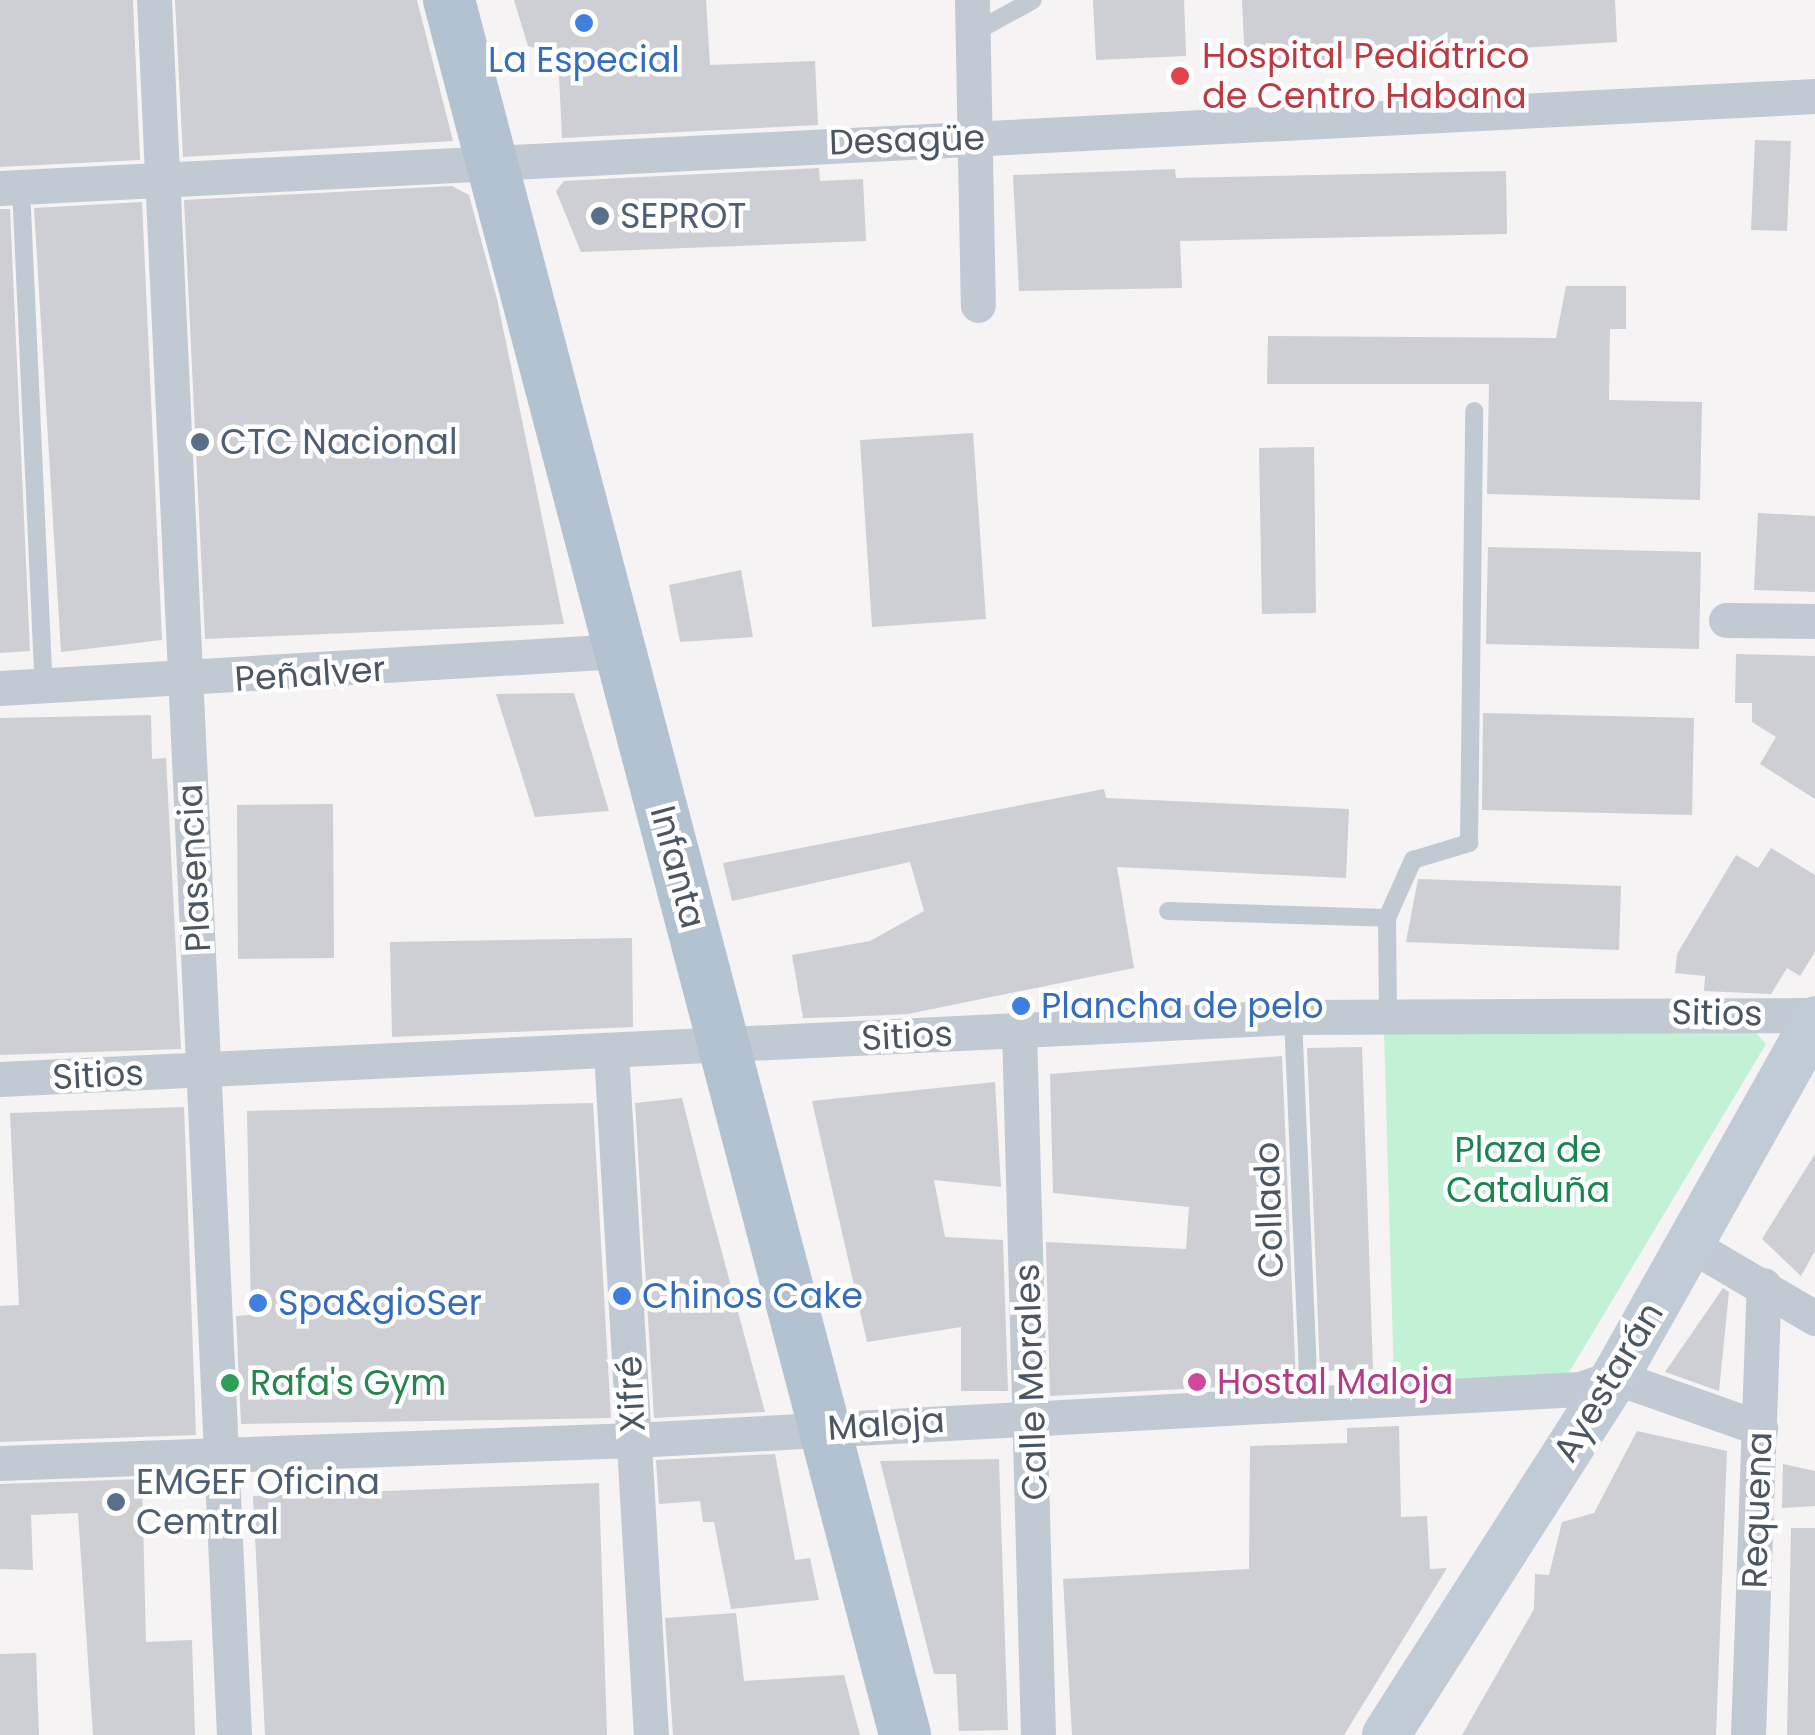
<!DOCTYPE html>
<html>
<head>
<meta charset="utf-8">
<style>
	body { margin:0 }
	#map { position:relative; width:1815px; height:1735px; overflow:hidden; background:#f5f3f3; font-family:Poppins,sans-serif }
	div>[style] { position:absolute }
	.green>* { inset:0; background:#c3f1d5 }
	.building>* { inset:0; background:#cdcfd5 }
	.lane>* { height:18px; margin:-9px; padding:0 9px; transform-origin:9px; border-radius:9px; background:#c1cad2 }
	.street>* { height:35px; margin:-17.5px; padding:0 17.5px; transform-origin:17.5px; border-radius:17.5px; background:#c1cad2 }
	.secondary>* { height:48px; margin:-24px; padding:0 24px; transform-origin:24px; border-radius:24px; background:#c1cbd6 }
	.primary>* { height:52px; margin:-26px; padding:0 26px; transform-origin:26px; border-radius:26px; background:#b3c2d1 }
	.dots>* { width:28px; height:28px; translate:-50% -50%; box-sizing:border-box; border:5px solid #fff; border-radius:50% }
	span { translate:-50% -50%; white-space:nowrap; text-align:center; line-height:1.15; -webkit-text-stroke:9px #fff; paint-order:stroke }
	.health-label { font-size:35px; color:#be3a42 }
	.left { translate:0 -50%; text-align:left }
	.shop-label { font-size:35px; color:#366cbe }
	.street-label { font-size:35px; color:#4a5661 }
	.service-label { font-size:35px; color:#4e5e75 }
	.park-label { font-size:35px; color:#17864f }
	.hotel-label { font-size:35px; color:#b23c85 }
	.leisure-label { font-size:35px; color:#27864d }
</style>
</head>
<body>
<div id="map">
	<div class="green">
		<div style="clip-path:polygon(1751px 1027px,1766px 1044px,1565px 1379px,1394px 1382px,1384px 1031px)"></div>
	</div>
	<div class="building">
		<div style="clip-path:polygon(0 0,133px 0,140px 160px,0 167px)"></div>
		<div style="clip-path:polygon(175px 0,417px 0,453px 141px,183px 157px)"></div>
		<div style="clip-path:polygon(514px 0,706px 0,710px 65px,815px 61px,818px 125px,562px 138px,558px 55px,528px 46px)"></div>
		<div style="clip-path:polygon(1093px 0,1184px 0,1186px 56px,1096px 60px)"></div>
		<div style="clip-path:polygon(1242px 0,1615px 0,1617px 42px,1245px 65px)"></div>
		<div style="clip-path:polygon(1755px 140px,1791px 141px,1787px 231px,1751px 230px)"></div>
		<div style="clip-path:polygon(819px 168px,820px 181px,863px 179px,866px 241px,581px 252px,556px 191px,564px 181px)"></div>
		<div style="clip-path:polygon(1175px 169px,1176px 178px,1506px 171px,1507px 234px,1180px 241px,1182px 288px,1019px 291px,1013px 175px)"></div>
		<div style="clip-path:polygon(452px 186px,469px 195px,497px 299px,564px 624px,205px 639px,184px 200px)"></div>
		<div style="clip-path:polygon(142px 202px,162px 640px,61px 652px,34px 208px)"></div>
		<div style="clip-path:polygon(0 209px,10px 209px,30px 651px,0 653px)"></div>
		<div style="clip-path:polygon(1566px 286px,1626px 286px,1626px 329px,1610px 329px,1609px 400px,1702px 402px,1700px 500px,1487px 494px,1489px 384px,1267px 384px,1268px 336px,1556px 338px)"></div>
		<div style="clip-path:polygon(973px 433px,986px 619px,872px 627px,860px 440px)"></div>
		<div style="clip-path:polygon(1314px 447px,1316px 613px,1262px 614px,1259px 448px)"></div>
		<div style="clip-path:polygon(1758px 513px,1815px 516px,1815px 592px,1754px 590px)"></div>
		<div style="clip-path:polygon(1488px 547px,1701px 552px,1699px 649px,1486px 644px)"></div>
		<div style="clip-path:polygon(741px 570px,753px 637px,680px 642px,669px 585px)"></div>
		<div style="clip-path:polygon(1736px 654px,1815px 656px,1815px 799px,1760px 764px,1776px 737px,1752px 722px,1752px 703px,1735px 703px)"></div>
		<div style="clip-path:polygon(574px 693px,609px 811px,535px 817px,496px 694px)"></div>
		<div style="clip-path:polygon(1483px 713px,1694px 718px,1692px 815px,1482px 810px)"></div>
		<div style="clip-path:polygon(151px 715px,152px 759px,166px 758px,181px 1049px,0 1055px,0 718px)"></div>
		<div style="clip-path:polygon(1104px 789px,1106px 798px,1349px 809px,1346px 878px,1117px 867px,1134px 968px,908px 1014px,843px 1017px,803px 1018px,792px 955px,870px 941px,924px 911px,910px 862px,732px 901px,723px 863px)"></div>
		<div style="clip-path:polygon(333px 804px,334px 958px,238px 959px,237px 805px)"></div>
		<div style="clip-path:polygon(1771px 848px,1815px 875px,1815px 952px,1800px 976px,1787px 968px,1771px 994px,1704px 991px,1705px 976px,1675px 973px,1677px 954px,1736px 855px,1758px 868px)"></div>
		<div style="clip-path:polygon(1418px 879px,1621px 886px,1619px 950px,1406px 942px)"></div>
		<div style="clip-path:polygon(632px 938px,633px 1027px,392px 1037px,390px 942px)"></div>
		<div style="clip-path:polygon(1362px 1047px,1373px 1369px,1320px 1371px,1307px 1048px)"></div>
		<div style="clip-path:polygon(1282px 1056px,1296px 1383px,1050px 1396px,1046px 1242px,1186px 1249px,1189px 1207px,1053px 1193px,1050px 1074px)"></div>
		<div style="clip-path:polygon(995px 1082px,1001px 1187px,934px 1180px,945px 1237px,1003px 1240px,1008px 1391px,961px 1391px,961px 1327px,867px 1342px,812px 1101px)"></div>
		<div style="clip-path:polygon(682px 1098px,707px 1197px,765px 1412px,654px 1418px,635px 1103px)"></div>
		<div style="clip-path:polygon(593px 1103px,611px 1418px,241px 1424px,236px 1316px,251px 1315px,247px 1111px)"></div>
		<div style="clip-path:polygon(184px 1107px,196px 1435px,0 1442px,0 1306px,19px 1305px,10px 1113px)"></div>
		<div style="clip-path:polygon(1815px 1154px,1815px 1251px,1801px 1276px,1762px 1239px)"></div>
		<div style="clip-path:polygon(1723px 1288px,1729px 1292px,1719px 1391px,1665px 1372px)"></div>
		<div style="clip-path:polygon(1399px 1426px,1401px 1517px,1427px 1516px,1430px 1569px,1447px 1568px,1344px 1735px,1072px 1735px,1063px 1579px,1249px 1569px,1250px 1446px,1347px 1443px,1347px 1428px)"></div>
		<div style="clip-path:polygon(1637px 1431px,1727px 1451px,1716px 1735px,1462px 1735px,1534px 1609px,1535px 1574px,1549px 1575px,1562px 1522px,1594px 1513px)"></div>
		<div style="clip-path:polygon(775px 1454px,795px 1560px,810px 1558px,819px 1600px,731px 1609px,714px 1522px,703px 1522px,700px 1501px,659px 1504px,656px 1460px)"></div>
		<div style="clip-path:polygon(999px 1459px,1008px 1730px,959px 1731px,956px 1674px,934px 1674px,880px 1461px)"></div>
		<div style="clip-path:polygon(1783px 1464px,1815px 1471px,1815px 1506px,1782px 1508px)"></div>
		<div style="clip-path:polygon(142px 1479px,146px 1642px,192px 1640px,195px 1735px,93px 1735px,78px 1513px,31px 1515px,33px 1570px,0 1569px,0 1484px)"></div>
		<div style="clip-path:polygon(599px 1483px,607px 1735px,265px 1735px,253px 1496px)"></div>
		<div style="clip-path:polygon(1791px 1528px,1815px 1528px,1815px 1735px,1787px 1735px)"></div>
		<div style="clip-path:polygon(736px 1613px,744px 1681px,844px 1675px,860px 1735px,673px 1735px,665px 1618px)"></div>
		<div style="clip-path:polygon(36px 1653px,39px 1735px,0 1735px,0 1654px)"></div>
	</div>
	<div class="lane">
		<div style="left:973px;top:33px;width:68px;rotate:-28.8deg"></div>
		<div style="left:21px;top:187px;width:500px;rotate:87.4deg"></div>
		<div style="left:1168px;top:911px;width:219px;rotate:1.8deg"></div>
		<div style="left:1387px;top:918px;width:98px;rotate:89.4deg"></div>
		<div style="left:1387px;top:918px;width:64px;rotate:-65.9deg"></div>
		<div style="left:1413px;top:860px;width:59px;rotate:-16.9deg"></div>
		<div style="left:1469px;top:843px;width:432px;rotate:-89.3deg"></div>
		<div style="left:1293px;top:1017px;width:384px;rotate:87.6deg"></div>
	</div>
	<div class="street">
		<div style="left:154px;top:0;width:1737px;rotate:87.36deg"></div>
		<div style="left:972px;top:0;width:305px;rotate:88.9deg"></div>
		<div style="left:0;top:188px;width:1817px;rotate:-2.9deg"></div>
		<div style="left:1726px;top:620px;width:89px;rotate:0.6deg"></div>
		<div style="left:0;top:688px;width:620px;rotate:-3.42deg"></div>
		<div style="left:1019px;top:1029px;width:706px;rotate:88.46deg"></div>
		<div style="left:611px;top:1052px;width:684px;rotate:86.65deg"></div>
		<div style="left:0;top:1079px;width:1294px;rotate:-2.75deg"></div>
		<div style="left:1293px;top:1017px;width:522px;rotate:-0.22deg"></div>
		<div style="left:1691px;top:1245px;width:144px;rotate:30.5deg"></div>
		<div style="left:0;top:1463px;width:634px;rotate:-2.08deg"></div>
		<div style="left:634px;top:1440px;width:947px;rotate:-3.09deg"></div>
		<div style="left:1580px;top:1389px;width:37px;rotate:-19deg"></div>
		<div style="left:1615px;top:1377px;width:154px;rotate:19.4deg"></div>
		<div style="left:1748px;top:1735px;width:450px;rotate:-88deg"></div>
	</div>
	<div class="secondary">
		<div style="left:1386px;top:1735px;width:425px;rotate:-57.4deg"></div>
		<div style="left:1615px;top:1377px;width:409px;rotate:-60.7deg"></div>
	</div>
	<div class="primary">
		<div style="left:449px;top:0;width:1794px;rotate:75.27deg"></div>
	</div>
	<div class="dots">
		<div style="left:584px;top:23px;background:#3f7fe0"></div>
		<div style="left:1180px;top:76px;background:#e0444e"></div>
		<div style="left:600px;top:216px;background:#5c6f8a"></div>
		<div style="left:200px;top:442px;background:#5c6f8a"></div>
		<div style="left:1021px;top:1006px;background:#3f7fe0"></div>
		<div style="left:622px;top:1296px;background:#3f7fe0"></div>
		<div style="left:258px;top:1303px;background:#3f7fe0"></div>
		<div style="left:1197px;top:1382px;background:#d1479c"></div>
		<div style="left:230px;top:1383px;background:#2e9e5b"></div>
		<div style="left:116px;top:1502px;background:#5c6f8a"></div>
	</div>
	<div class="health-label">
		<span class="left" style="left:1202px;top:76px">Hospital Pediátrico<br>de Centro Habana</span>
	</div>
	<div class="shop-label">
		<span style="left:584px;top:60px">La Especial</span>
		<span class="left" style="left:1041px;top:1006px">Plancha de pelo</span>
		<span class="left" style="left:642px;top:1296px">Chinos Cake</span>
		<span class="left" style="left:278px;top:1303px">Spa&amp;gioSer</span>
	</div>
	<div class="street-label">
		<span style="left:907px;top:140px;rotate:-2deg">Desagüe</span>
		<span style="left:310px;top:674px;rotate:-4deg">Peñalver</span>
		<span style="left:678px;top:867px;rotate:75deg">Infanta</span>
		<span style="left:194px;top:868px;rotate:-93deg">Plasencia</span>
		<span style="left:1717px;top:1013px;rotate:1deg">Sitios</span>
		<span style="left:907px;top:1036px;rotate:-3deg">Sitios</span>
		<span style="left:98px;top:1075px;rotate:-3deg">Sitios</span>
		<span style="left:1269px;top:1210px;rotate:-92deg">Collado</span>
		<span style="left:1031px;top:1382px;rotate:-92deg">Calle Morales</span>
		<span style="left:1608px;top:1382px;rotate:-59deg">Ayestarán</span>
		<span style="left:631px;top:1394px;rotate:-93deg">Xifré</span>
		<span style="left:886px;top:1424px;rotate:-4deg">Maloja</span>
		<span style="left:1757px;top:1510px;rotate:-88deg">Requena</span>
	</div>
	<div class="service-label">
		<span class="left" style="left:620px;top:216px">SEPROT</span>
		<span class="left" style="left:220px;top:442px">CTC Nacional</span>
		<span class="left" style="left:136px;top:1502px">EMGEF Oficina<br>Cemtral</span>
	</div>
	<div class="park-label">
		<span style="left:1528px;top:1170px">Plaza de<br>Cataluña</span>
	</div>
	<div class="hotel-label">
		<span class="left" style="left:1217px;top:1382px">Hostal Maloja</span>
	</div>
	<div class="leisure-label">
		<span class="left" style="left:250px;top:1383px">Rafa's Gym</span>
	</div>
</div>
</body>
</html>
